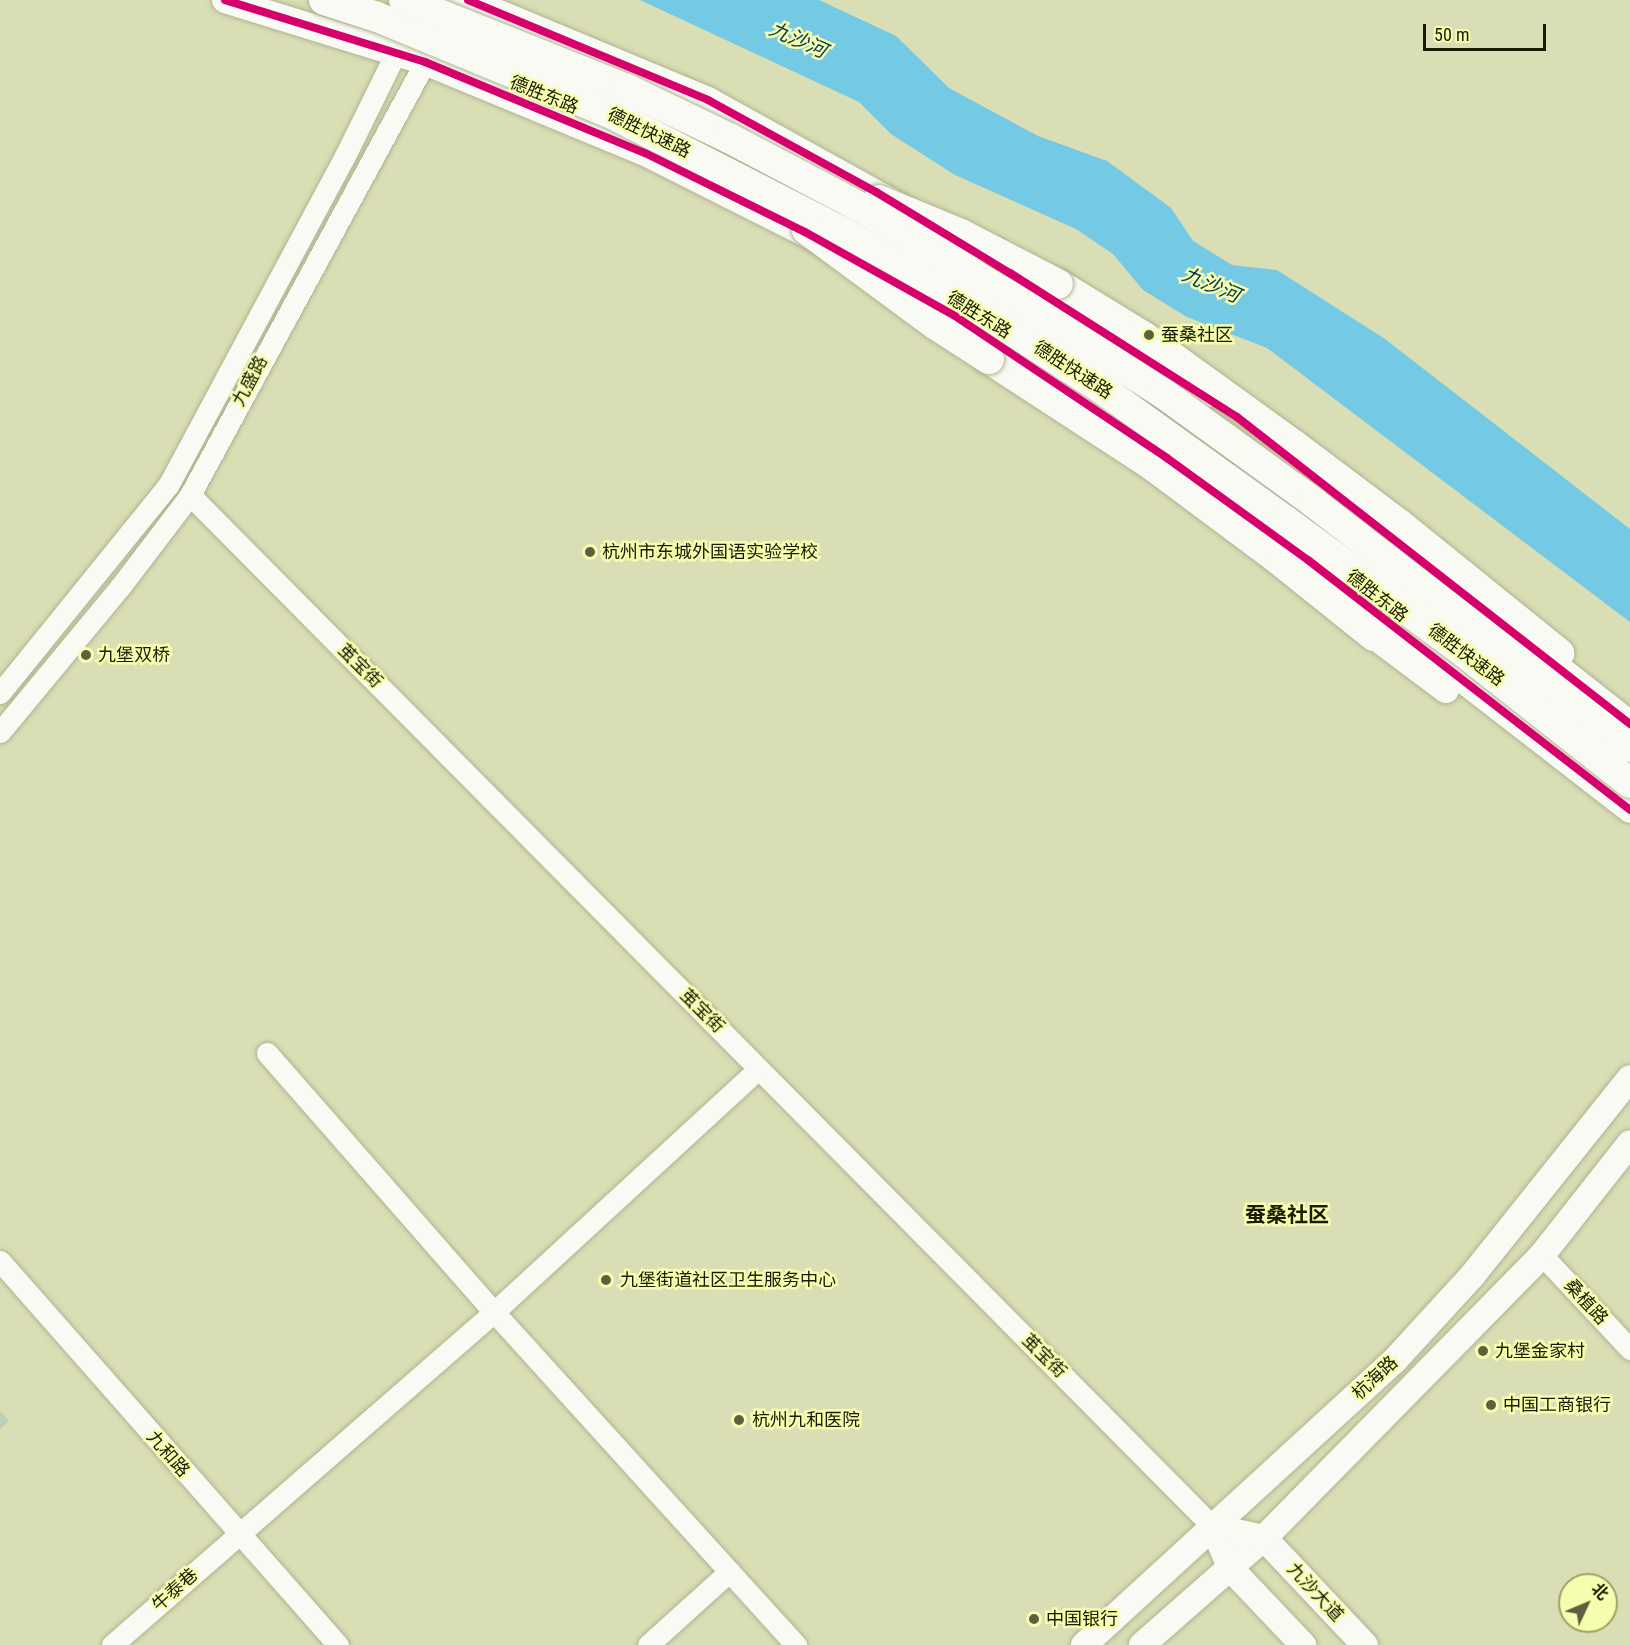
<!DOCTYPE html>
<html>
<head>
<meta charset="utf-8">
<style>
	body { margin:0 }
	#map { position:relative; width:1630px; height:1645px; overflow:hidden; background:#dadeb4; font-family:"Roboto Condensed","Noto Sans SC",sans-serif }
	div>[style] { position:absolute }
	.water>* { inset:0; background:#74c9e4 }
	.building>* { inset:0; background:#bccfb7 }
	.roads { filter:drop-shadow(0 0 2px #b0b391) drop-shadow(0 0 2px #b0b391) }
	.minor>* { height:21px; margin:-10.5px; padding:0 10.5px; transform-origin:10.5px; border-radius:10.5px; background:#f9faf4 }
	.major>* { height:26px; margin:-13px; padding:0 13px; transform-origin:13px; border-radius:13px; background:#f9faf4 }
	.highway>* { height:30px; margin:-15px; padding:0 15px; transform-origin:15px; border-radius:15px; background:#f9faf4 }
	.bridges { filter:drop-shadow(0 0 2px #b0b391) drop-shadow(0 0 2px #b0b391) }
	.highway-bridge>* { height:30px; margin:-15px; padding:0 15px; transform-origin:15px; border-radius:15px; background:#f9faf4 }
	.cycleway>* { height:8px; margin:-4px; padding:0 4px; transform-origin:4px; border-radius:4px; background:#d6006c }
	.dots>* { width:16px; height:16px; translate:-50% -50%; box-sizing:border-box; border:3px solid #f6fdaf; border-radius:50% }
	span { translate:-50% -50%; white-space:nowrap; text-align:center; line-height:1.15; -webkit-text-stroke:5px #f6fdaf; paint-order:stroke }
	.street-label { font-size:18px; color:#1a1c00 }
	.poi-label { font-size:18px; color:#1a1c00 }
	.left { translate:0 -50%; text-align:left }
	.water-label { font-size:20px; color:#03394f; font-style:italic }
	.quarter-label { font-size:21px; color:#1a1c00; font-weight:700 }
	.north { position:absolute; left:1558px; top:1573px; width:60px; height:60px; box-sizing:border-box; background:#f6fdaf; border:2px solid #9ea369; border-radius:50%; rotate:46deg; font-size:16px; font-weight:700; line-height:24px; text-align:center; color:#1a1c00 }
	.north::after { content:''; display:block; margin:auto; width:21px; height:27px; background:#5d603f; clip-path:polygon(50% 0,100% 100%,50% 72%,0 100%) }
	.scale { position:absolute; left:1423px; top:24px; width:123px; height:27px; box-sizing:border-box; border:3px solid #1a1c00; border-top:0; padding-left:8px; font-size:18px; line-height:21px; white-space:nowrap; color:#1a1c00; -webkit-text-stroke:4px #f6fdaf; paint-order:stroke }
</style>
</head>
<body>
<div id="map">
	<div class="water">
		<div style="clip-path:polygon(640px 0,819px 0,896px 36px,949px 88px,1038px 136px,1107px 161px,1171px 208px,1193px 241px,1232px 265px,1277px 270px,1385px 339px,1630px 529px,1630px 622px,1267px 348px,1187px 317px,1143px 290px,1113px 254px,1076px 229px,955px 175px,891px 134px,859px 102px)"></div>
	</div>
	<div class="building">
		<div style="clip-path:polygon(0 1411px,9px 1421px,0 1429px)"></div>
	</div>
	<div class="roads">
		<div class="minor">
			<div style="left:190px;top:495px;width:1453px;rotate:45.25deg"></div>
			<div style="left:0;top:693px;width:269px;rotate:-51deg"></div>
			<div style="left:169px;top:484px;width:372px;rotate:-61.8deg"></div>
			<div style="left:345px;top:156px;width:129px;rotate:-63.8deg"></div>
			<div style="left:0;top:732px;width:188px;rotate:-50.4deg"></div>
			<div style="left:120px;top:587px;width:116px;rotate:-52.7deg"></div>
			<div style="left:190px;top:495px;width:493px;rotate:-61.5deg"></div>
			<div style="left:425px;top:62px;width:68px;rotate:-64.9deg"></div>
			<div style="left:267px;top:1053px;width:344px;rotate:48.8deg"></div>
			<div style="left:494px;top:1312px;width:450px;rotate:47.8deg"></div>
			<div style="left:1542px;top:1255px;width:129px;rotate:46.9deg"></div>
			<div style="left:0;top:1261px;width:512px;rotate:48.65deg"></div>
			<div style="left:112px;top:1645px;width:507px;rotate:-41.08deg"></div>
			<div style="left:494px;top:1312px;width:359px;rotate:-42.6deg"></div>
			<div style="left:648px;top:1645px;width:110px;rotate:-42.1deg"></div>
		</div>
		<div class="major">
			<div style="left:225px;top:0;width:209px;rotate:17.2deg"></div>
			<div style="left:425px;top:62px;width:238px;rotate:22.5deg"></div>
			<div style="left:645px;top:153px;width:200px;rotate:26.7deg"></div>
			<div style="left:468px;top:0;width:260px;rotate:22.6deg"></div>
			<div style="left:708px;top:100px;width:218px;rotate:29deg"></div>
			<div style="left:1004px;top:270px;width:236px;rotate:32.2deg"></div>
			<div style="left:901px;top:286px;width:62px;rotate:29.1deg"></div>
			<div style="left:955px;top:316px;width:255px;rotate:33.8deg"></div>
			<div style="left:1167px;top:458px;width:174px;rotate:35.9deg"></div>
			<div style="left:1308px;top:560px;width:408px;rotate:37.8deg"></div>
			<div style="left:1358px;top:511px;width:81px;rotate:38deg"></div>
			<div style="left:1374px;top:636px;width:90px;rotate:36.9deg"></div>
			<div style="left:1531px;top:646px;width:126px;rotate:38.2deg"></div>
			<div style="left:1213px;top:1527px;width:46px;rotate:66.8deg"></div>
			<div style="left:1231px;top:1569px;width:105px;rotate:46.5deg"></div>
			<div style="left:1213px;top:1527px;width:52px;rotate:12.2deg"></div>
			<div style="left:1264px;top:1538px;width:147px;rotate:46.7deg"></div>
			<div style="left:1084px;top:1645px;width:422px;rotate:-42.5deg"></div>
			<div style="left:1395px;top:1360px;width:114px;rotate:-47.5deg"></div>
			<div style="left:1472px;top:1276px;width:253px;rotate:-51.4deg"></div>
			<div style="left:1142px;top:1645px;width:162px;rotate:-41.3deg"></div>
			<div style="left:1264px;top:1538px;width:397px;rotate:-45.5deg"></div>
			<div style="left:1542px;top:1255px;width:142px;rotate:-51.8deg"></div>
		</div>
		<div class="highway">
			<div style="left:1058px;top:284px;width:100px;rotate:31.5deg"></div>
			<div style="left:1143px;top:336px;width:186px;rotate:35.8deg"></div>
			<div style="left:1294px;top:445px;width:131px;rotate:37deg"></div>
			<div style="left:1399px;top:524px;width:206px;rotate:38.9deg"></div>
			<div style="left:989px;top:359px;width:196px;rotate:33.1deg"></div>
			<div style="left:1153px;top:466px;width:157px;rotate:36.7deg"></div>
			<div style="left:1279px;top:560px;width:122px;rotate:38.7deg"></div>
		</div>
	</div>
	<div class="bridges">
		<div class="highway-bridge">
			<div style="left:324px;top:0;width:56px;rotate:17.8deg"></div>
			<div style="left:377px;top:17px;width:254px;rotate:22.4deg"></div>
			<div style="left:612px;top:114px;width:257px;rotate:27.1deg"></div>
			<div style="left:841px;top:231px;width:166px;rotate:29.7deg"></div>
			<div style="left:985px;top:313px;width:143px;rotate:33deg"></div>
			<div style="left:1105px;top:391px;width:223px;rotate:35.7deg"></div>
			<div style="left:1286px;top:521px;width:217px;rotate:36.4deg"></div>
			<div style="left:1461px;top:650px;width:215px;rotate:38.2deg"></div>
			<div style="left:404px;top:0;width:240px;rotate:21.8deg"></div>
			<div style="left:627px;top:89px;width:113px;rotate:25.7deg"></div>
			<div style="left:729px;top:138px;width:148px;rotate:27.8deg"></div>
			<div style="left:860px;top:207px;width:194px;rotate:30.7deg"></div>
			<div style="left:1027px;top:306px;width:163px;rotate:32.7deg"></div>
			<div style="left:1164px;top:394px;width:184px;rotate:35.9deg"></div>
			<div style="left:1313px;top:502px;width:401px;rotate:37.7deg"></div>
			<div style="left:879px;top:200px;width:89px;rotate:22.5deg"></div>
			<div style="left:961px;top:234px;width:109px;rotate:27.3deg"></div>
			<div style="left:807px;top:230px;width:160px;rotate:36.4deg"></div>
			<div style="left:936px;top:325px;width:63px;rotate:32.7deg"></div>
		</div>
	</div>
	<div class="cycleway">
		<div style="left:225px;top:0;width:209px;rotate:17.2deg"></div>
		<div style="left:425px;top:62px;width:238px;rotate:22.5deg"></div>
		<div style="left:645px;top:153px;width:178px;rotate:26.3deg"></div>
		<div style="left:805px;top:232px;width:172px;rotate:29.2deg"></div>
		<div style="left:955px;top:316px;width:255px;rotate:33.8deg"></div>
		<div style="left:1167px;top:458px;width:174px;rotate:35.9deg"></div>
		<div style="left:1308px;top:560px;width:408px;rotate:37.8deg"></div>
		<div style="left:468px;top:0;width:260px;rotate:22.6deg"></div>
		<div style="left:708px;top:100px;width:192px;rotate:28.7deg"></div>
		<div style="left:876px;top:192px;width:157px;rotate:31.2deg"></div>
		<div style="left:1010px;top:273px;width:269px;rotate:32.4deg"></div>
		<div style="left:1237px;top:417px;width:499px;rotate:38deg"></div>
	</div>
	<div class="dots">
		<div style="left:1149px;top:335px;background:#5d603f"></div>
		<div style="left:590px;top:552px;background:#5d603f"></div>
		<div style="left:86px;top:655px;background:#5d603f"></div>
		<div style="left:606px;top:1280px;background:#5d603f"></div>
		<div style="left:1483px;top:1351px;background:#5d603f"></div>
		<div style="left:1491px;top:1405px;background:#5d603f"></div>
		<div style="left:739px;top:1420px;background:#5d603f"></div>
		<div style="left:1034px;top:1619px;background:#5d603f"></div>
	</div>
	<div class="street-label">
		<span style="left:544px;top:95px;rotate:22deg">德胜东路</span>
		<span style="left:649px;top:133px;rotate:26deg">德胜快速路</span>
		<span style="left:979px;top:315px;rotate:32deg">德胜东路</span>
		<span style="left:1073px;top:370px;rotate:33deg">德胜快速路</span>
		<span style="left:250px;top:381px;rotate:-62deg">九盛路</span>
		<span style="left:1377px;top:596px;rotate:38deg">德胜东路</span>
		<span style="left:1466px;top:655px;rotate:37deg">德胜快速路</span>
		<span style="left:360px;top:666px;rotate:45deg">茧宝街</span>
		<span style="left:702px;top:1011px;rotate:45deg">茧宝街</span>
		<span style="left:1586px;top:1302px;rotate:47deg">桑植路</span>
		<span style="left:1044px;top:1356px;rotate:45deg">茧宝街</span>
		<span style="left:1375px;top:1378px;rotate:-43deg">杭海路</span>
		<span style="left:168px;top:1454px;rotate:49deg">九和路</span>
		<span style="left:175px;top:1590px;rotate:-42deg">牛泰巷</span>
		<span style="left:1315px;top:1592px;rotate:47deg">九沙大道</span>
	</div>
	<div class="poi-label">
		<span class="left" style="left:1161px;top:335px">蚕桑社区</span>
		<span class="left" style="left:602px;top:552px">杭州市东城外国语实验学校</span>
		<span class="left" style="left:98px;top:655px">九堡双桥</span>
		<span class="left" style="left:620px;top:1280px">九堡街道社区卫生服务中心</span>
		<span class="left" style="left:1495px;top:1351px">九堡金家村</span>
		<span class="left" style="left:1503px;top:1405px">中国工商银行</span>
		<span class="left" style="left:752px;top:1420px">杭州九和医院</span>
		<span class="left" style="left:1046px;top:1619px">中国银行</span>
	</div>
	<div class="water-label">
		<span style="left:798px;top:40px;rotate:24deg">九沙河</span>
		<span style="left:1211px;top:285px;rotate:23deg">九沙河</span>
	</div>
	<div class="quarter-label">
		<span style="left:1287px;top:1215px">蚕桑社区</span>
	</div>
	<div class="north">北</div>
	<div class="scale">50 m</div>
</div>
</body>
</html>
